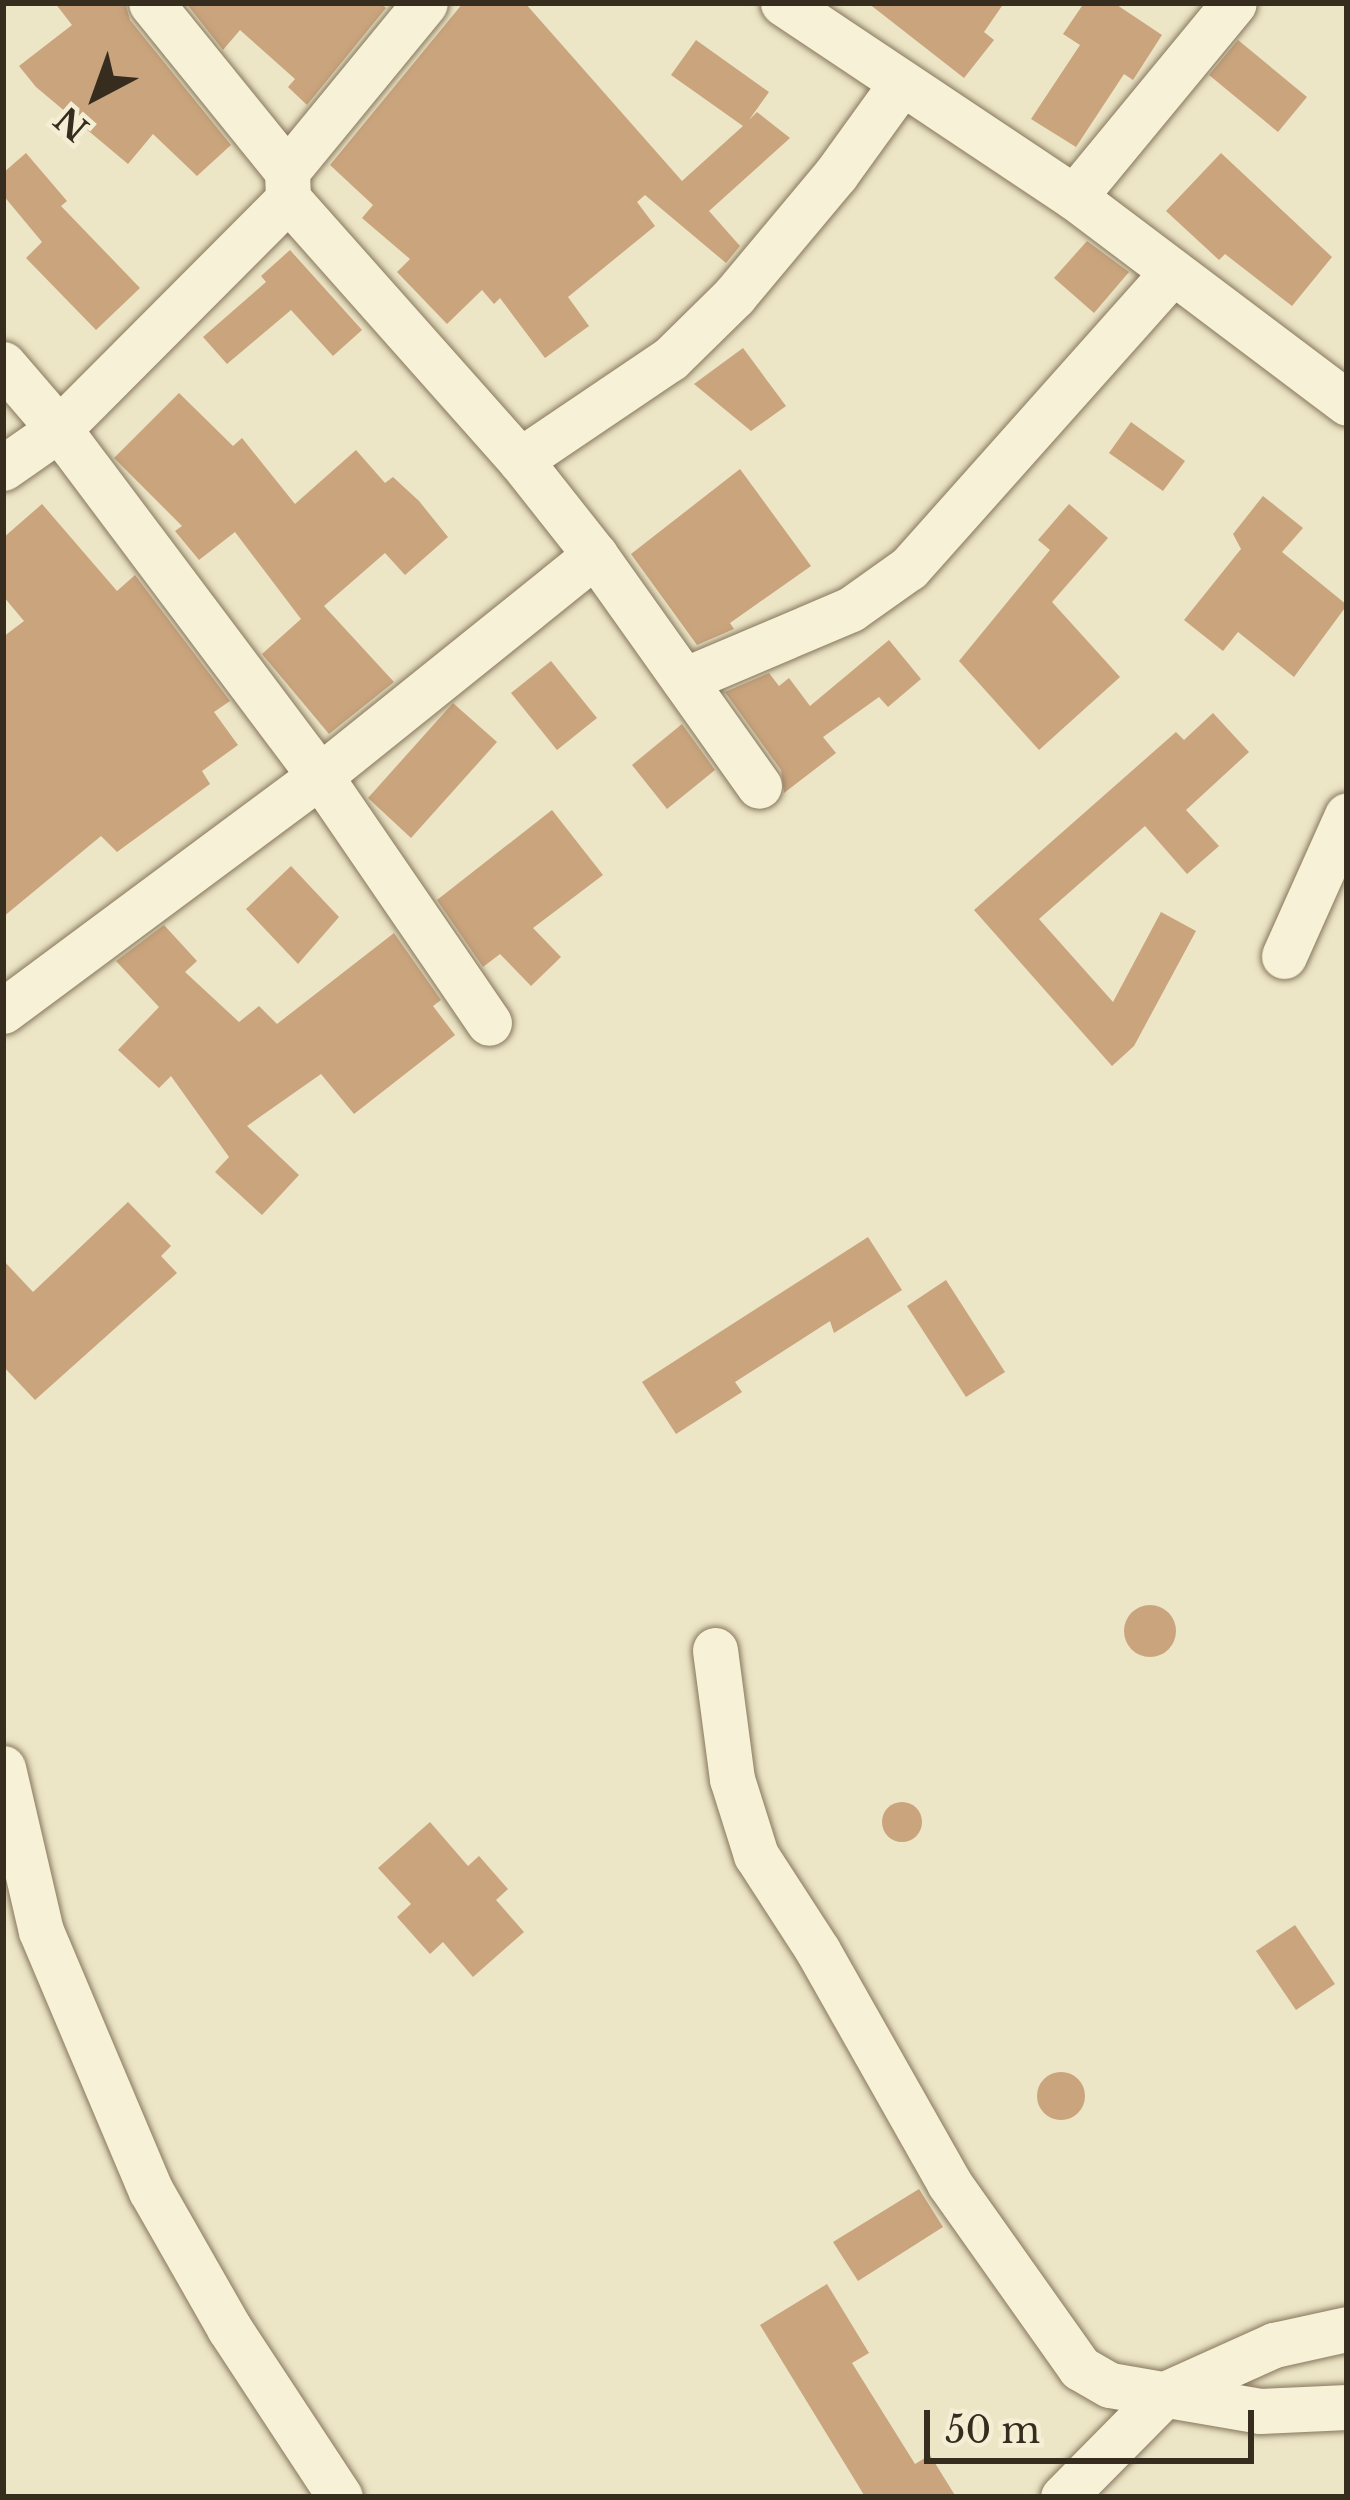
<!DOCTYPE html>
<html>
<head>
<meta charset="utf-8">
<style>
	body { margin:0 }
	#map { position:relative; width:1350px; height:2500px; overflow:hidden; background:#ece5c6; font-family:"Libre Baskerville",serif }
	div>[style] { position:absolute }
	.building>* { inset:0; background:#c9a47d }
	.round { border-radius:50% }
	.roads { filter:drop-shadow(0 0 3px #87775c) drop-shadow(0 0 3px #87775c) }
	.street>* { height:45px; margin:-22.5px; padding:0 22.5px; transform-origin:22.5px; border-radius:22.5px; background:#f7f1d8 }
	span { translate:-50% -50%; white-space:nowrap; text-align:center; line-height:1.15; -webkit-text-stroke:10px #f4eed5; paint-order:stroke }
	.frame { position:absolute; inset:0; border:6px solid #372d1f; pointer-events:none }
	.north { position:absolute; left:36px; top:36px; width:120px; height:120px; -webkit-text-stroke:9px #f4eed5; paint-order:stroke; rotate:221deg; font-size:33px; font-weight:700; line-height:48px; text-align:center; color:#372d1f }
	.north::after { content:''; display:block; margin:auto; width:42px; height:54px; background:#372d1f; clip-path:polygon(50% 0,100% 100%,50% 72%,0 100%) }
	.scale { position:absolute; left:924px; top:2410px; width:330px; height:54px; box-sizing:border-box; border:6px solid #372d1f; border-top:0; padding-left:15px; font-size:36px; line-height:42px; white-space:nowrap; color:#372d1f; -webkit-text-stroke:9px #f4eed5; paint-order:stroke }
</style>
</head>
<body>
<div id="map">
	<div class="building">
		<div style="clip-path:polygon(55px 3px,125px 3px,130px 20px,231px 145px,197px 176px,153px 134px,128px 164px,36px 87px,19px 66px,72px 25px)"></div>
		<div style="clip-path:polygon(186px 3px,381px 3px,386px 8px,307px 105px,288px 87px,295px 79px,240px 30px,223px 50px)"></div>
		<div style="clip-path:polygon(463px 3px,525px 3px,682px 181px,743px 126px,671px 75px,696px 40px,769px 92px,749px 120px,757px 112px,790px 138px,709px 211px,740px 246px,726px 263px,645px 195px,637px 202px,655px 226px,568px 297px,589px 326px,545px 358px,500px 298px,494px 304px,482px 290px,447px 324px,397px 272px,410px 259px,362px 218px,373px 205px,330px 165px)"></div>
		<div style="clip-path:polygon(868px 3px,1004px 3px,984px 32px,994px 40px,964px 78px)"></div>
		<div style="clip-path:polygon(1084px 3px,1114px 3px,1162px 35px,1133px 80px,1124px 74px,1076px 147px,1031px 119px,1080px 45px,1063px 34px)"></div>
		<div style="clip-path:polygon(1238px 40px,1307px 97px,1278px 132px,1209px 75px)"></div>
		<div style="clip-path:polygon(26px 153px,67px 201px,61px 206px,140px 288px,96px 330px,26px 258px,42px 242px,3px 195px,3px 173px)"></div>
		<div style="clip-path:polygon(1221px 153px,1332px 257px,1292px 306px,1225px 254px,1219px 260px,1166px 211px)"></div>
		<div style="clip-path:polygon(1087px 241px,1129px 272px,1094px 313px,1054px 278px)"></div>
		<div style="clip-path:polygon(290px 250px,362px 330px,333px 356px,291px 310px,227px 364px,203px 337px,266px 282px,261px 276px)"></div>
		<div style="clip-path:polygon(743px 348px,786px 406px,751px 431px,694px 384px)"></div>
		<div style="clip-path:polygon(179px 393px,233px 446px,242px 438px,295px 504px,356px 450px,385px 483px,393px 477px,419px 501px,448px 537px,405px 575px,385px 553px,324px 606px,394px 682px,329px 734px,262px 654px,301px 619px,235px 532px,199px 560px,175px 531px,182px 526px,114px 458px)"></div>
		<div style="clip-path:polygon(1131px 422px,1185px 461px,1163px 491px,1109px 453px)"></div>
		<div style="clip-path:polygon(740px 469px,811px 566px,730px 623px,734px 629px,697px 645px,631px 554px)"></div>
		<div style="clip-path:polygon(1263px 496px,1303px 528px,1282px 552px,1347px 605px,1294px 677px,1238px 632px,1223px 651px,1184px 620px,1241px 549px,1233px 534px)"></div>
		<div style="clip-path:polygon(42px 504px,117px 591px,135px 575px,230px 701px,214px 712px,238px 745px,202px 771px,210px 784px,117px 852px,101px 836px,3px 917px,3px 637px,24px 621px,3px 596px,3px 538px)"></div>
		<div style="clip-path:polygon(1069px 504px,1108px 538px,1052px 602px,1120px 677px,1039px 750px,959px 661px,1050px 550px,1038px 540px)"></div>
		<div style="clip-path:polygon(889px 640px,921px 679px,888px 707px,879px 697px,823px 737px,836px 753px,784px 793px,781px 770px,725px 692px,769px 673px,779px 686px,789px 678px,810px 706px)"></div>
		<div style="clip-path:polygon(551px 661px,597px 718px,557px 750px,511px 693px)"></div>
		<div style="clip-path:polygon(453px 703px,497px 742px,411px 838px,368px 798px)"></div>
		<div style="clip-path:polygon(1213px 713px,1249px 752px,1186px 810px,1219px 846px,1187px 874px,1145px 826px,1039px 919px,1113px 1002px,1161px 912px,1196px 931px,1134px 1046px,1112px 1066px,974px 910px,1176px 732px,1184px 740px)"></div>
		<div style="clip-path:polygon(682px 724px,715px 770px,667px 809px,632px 765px)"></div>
		<div style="clip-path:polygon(552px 810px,603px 875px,533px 928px,561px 957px,531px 986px,500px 954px,483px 967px,437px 900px)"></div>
		<div style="clip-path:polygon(291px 866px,339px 917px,298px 964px,246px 909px)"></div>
		<div style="clip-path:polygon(164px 925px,197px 961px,185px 972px,239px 1022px,259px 1006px,277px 1024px,394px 933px,441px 1000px,433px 1006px,455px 1035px,354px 1114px,321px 1074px,247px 1126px,299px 1175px,262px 1215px,215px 1172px,229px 1157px,171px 1076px,159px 1088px,118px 1050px,159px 1007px,116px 961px)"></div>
		<div style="clip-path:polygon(128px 1202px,171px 1246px,161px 1256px,177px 1273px,35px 1400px,3px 1366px,3px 1260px,33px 1292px)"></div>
		<div style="clip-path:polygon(868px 1237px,902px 1290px,834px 1333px,830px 1321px,735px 1382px,742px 1392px,676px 1434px,642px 1382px)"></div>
		<div style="clip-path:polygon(946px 1280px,1005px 1372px,966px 1397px,907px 1306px)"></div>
		<div class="round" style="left:1124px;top:1605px;width:52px;height:52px"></div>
		<div class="round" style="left:882px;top:1802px;width:40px;height:40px"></div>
		<div style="clip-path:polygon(430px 1822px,468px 1866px,479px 1856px,508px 1889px,496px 1900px,524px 1932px,473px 1977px,443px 1942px,430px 1954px,397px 1917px,411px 1904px,378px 1868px)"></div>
		<div style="clip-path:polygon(1295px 1925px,1335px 1984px,1296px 2010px,1256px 1951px)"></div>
		<div class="round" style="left:1037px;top:2072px;width:48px;height:48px"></div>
		<div style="clip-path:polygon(919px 2189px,943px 2227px,858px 2281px,833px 2242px)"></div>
		<div style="clip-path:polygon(827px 2284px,869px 2353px,852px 2363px,915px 2464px,930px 2455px,956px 2497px,861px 2497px,864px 2495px,760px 2325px)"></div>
	</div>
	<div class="roads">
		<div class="street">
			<div style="left:783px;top:3px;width:350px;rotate:33.7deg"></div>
			<div style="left:1074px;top:197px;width:342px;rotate:37deg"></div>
			<div style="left:287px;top:171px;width:217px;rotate:-50.6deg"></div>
			<div style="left:1074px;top:197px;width:251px;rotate:-50.5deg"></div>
			<div style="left:3px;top:364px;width:86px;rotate:49.3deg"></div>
			<div style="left:59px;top:429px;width:434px;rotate:53.1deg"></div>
			<div style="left:320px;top:776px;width:299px;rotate:55.6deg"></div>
			<div style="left:520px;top:460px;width:181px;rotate:-34deg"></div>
			<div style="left:670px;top:359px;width:90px;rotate:-44.5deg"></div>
			<div style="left:734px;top:296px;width:159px;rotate:-50.1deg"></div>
			<div style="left:836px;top:174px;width:111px;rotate:-54.2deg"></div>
			<div style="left:3px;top:468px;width:68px;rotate:-34.9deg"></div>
			<div style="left:59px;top:429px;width:325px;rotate:-45.1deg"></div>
			<div style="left:595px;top:555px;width:283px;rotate:54.6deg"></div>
			<div style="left:684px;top:680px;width:181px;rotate:-23deg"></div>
			<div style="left:851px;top:609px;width:71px;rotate:-35.3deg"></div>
			<div style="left:909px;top:568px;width:395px;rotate:-48.3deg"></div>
			<div style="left:1284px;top:956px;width:154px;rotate:-65.9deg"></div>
			<div style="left:3px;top:1011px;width:395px;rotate:-36.6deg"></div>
			<div style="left:320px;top:776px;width:353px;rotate:-38.8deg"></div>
			<div style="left:595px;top:555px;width:121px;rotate:-128.3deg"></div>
			<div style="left:520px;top:460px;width:349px;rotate:-131.6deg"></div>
			<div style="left:288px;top:199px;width:28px;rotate:-92deg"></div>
			<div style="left:287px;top:171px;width:216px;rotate:-129deg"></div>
			<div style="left:715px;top:1650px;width:130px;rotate:82.5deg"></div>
			<div style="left:732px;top:1779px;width:80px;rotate:72.5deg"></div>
			<div style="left:756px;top:1855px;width:114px;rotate:57.1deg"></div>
			<div style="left:818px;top:1951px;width:266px;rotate:60.5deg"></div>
			<div style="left:949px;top:2183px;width:227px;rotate:54.7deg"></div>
			<div style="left:1080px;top:2368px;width:34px;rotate:30deg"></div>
			<div style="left:1110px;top:2385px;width:152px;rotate:9.8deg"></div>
			<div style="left:1260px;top:2411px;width:87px;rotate:-2.6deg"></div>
			<div style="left:3px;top:1768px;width:167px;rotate:76.9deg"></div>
			<div style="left:41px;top:1931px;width:282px;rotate:67.1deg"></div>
			<div style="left:151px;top:2191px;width:158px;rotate:60.3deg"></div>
			<div style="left:229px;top:2328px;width:202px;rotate:56.7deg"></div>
			<div style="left:1063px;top:2497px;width:145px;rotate:-45.3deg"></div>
			<div style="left:1165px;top:2394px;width:120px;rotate:-24.2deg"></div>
			<div style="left:1274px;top:2345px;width:75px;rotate:-12.4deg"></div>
		</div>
	</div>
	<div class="frame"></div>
	<div class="north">N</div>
	<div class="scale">50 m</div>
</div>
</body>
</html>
